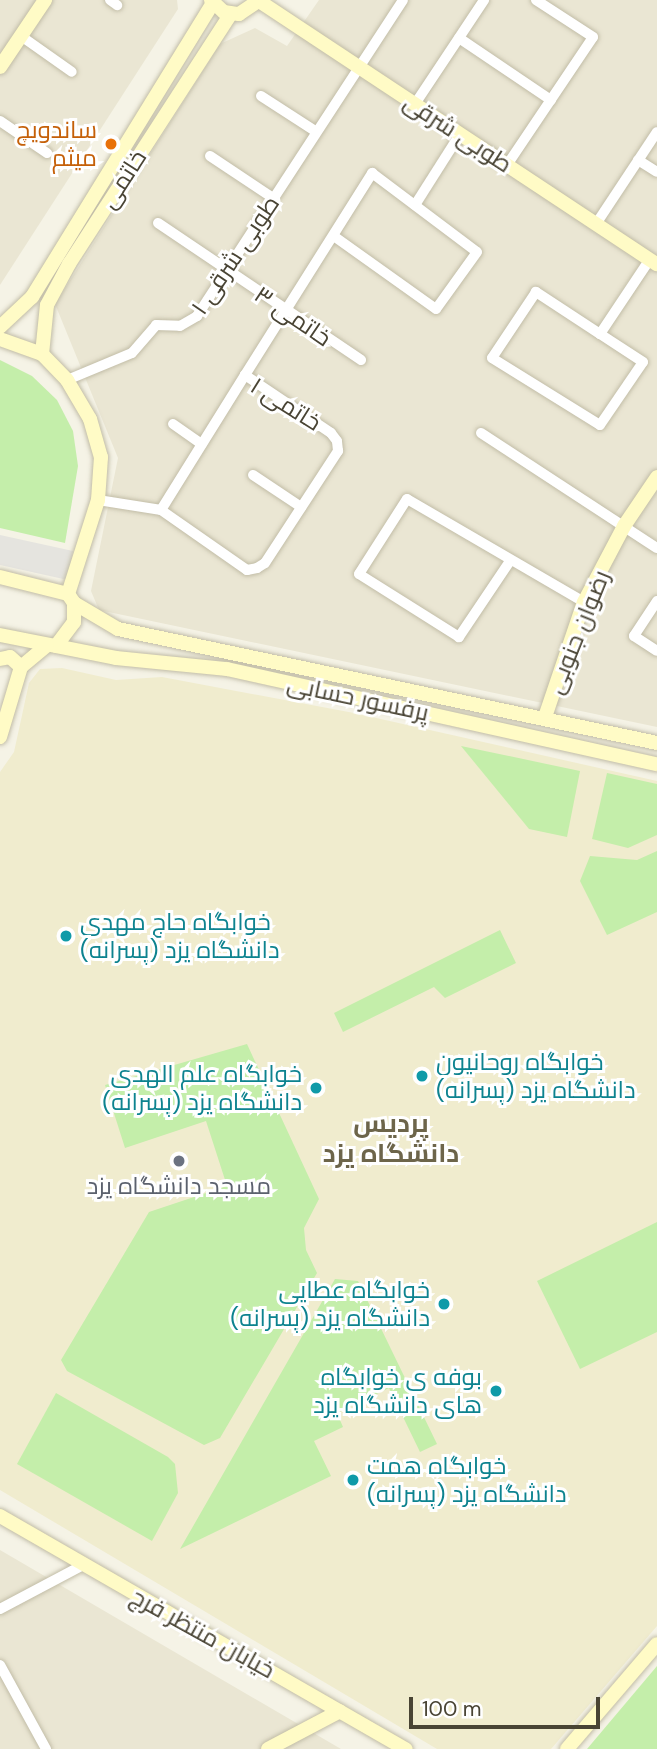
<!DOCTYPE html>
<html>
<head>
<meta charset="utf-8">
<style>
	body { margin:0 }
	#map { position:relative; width:657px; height:1749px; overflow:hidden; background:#f5f3e6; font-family:"DM Sans",Cairo,sans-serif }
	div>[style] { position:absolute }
	.residential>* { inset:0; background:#eae6d3 }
	.education>* { inset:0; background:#f0ecce }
	.green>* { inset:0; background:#c4eeaa }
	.parking>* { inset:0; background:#e5e4df }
	.roads { filter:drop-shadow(0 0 2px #c2bda7) drop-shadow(0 0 2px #c2bda7) }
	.street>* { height:10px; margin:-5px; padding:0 5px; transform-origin:5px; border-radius:5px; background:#fff }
	.secondary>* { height:14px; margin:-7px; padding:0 7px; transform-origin:7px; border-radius:7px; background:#fffbc6 }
	.dots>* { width:19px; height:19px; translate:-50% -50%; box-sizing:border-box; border:4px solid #fff; border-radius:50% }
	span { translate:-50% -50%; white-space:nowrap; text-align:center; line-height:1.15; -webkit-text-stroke:6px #fff; paint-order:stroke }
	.food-label { font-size:24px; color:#c56008 }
	.right { translate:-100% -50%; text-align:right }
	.street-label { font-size:24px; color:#494434 }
	.culture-label { font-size:24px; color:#0d838f }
	.left { translate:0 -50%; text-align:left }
	.worship-label { font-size:24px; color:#5b616d }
	.neighbourhood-label { font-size:26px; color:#6d654a; font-weight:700 }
	.scale { position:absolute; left:409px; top:1697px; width:191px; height:32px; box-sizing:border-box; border:4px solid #494434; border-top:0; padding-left:9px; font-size:21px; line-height:24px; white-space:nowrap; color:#494434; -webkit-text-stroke:5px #fff; paint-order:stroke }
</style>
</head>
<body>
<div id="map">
	<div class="residential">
		<div style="clip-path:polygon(0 0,177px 0,178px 9px,0 285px)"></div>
		<div style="clip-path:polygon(319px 0,657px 0,657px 727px,99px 610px,91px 591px,118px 458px,55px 304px,220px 44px,255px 28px,287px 46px)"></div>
		<div style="clip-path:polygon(0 1550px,341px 1749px,0 1749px)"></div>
	</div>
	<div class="education">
		<div style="clip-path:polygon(62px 668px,116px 680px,162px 677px,354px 713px,657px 781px,657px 1626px,551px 1749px,437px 1749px,0 1490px,0 772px,14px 752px,29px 683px,40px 669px)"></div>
	</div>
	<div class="green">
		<div style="clip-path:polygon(0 360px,32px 376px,57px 400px,73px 431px,78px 466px,65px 543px,0 528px)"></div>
		<div style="clip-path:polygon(461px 746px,580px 771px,567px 837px,529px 829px)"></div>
		<div style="clip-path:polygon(607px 773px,657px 784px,657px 835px,628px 848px,592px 839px)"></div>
		<div style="clip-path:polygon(657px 851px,657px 912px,607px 935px,580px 881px,590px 856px,637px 860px)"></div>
		<div style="clip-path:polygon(500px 930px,516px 963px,445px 998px,434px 987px,343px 1032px,334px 1013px)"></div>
		<div style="clip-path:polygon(247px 1044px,319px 1199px,304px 1228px,306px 1250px,317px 1273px,220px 1438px,204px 1445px,67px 1371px,61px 1360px,149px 1212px,227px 1186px,206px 1121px,125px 1148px,105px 1085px)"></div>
		<div style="clip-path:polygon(657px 1222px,657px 1332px,580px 1369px,537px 1281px)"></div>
		<div style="clip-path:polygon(335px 1279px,358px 1281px,437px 1444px,420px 1452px,389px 1388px,337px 1413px,343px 1427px,314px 1441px,331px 1476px,180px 1549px)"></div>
		<div style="clip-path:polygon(56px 1393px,168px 1457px,175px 1464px,178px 1493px,152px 1541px,17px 1464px)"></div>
		<div style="clip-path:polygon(657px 1666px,657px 1749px,587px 1749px)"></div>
	</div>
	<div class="parking">
		<div style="clip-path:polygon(0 535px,73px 551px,68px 580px,0 565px)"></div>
	</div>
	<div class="roads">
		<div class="street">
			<div style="left:110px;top:0;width:9px;rotate:36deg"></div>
			<div style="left:21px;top:36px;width:62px;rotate:35.2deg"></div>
			<div style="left:459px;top:38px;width:111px;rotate:34deg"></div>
			<div style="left:261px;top:96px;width:64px;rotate:32.9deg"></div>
			<div style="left:415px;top:104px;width:125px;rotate:-56.4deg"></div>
			<div style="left:0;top:121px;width:57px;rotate:34.2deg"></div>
			<div style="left:210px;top:156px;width:76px;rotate:33.7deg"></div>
			<div style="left:638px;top:160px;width:22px;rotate:32deg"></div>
			<div style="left:507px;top:165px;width:154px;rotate:-56.1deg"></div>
			<div style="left:593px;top:37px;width:68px;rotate:-147deg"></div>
			<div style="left:415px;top:205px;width:84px;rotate:-57.6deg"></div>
			<div style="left:158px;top:223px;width:245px;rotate:34deg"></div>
			<div style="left:596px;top:224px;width:110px;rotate:-56.5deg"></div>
			<div style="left:600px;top:334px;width:77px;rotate:-146.7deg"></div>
			<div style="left:536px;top:292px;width:79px;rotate:123.7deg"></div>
			<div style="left:492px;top:358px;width:127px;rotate:31.8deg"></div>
			<div style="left:600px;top:425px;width:76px;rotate:-55.7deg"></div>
			<div style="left:643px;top:362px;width:51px;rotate:-146.9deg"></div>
			<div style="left:600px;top:334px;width:90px;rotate:-56.3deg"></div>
			<div style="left:245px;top:375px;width:239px;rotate:-57.8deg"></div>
			<div style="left:372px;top:173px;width:131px;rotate:37deg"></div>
			<div style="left:477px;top:252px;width:70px;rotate:125.7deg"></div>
			<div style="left:436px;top:309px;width:124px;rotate:-144.5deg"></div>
			<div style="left:67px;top:380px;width:70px;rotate:-22.6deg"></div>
			<div style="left:132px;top:353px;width:37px;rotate:-49deg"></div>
			<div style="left:156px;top:325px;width:24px;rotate:2deg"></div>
			<div style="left:180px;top:326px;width:20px;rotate:-30deg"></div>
			<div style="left:197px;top:316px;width:377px;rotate:-56.9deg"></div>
			<div style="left:173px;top:424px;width:35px;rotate:35deg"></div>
			<div style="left:481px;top:433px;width:210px;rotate:33.2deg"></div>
			<div style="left:253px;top:475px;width:58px;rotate:33.7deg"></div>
			<div style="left:98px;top:500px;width:64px;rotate:9deg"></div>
			<div style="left:161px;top:510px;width:105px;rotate:34.9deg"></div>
			<div style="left:247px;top:570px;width:10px;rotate:-11deg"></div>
			<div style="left:257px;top:568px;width:9px;rotate:-32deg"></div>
			<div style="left:265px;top:563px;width:134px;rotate:-56.9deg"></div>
			<div style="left:338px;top:451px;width:10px;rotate:-96deg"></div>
			<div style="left:337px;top:441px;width:10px;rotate:-127deg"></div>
			<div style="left:331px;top:433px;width:104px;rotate:-146deg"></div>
			<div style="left:245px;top:375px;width:159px;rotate:121.9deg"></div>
			<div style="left:510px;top:561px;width:92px;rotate:123.9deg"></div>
			<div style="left:459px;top:637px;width:118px;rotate:-147.8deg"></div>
			<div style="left:359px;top:574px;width:89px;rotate:-57.4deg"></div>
			<div style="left:407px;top:499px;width:205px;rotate:30.2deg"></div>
			<div style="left:657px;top:601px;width:42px;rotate:123.3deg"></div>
			<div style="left:634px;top:636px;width:27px;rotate:33deg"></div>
			<div style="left:0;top:1609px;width:94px;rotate:-27.9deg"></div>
			<div style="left:0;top:1665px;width:96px;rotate:61.3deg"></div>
		</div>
		<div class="secondary">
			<div style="left:211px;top:0;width:18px;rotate:43deg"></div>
			<div style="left:224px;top:12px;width:15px;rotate:8deg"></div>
			<div style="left:239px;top:14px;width:25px;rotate:-34deg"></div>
			<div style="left:259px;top:1px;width:477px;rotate:33.5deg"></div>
			<div style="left:0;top:67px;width:81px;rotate:-56.1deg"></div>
			<div style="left:0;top:327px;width:44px;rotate:-43.2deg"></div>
			<div style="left:32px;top:297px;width:345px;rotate:-58.4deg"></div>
			<div style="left:0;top:339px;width:45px;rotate:19.7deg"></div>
			<div style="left:42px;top:354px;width:36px;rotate:46deg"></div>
			<div style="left:67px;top:380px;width:45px;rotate:59.5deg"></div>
			<div style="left:90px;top:419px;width:40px;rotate:74deg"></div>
			<div style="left:101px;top:457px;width:43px;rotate:94deg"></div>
			<div style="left:98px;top:500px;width:99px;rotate:107.7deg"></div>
			<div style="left:42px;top:354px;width:49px;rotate:-84.2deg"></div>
			<div style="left:47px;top:305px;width:47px;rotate:-61.8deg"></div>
			<div style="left:69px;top:264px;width:298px;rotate:-57.1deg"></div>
			<div style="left:0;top:577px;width:70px;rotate:14deg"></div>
			<div style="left:68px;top:594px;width:11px;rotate:56deg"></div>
			<div style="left:74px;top:603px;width:19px;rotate:90deg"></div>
			<div style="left:74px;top:622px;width:30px;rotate:127deg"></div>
			<div style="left:74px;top:603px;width:51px;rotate:30.6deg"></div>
			<div style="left:118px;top:629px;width:551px;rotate:11.94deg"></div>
			<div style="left:0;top:635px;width:118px;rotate:11.2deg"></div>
			<div style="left:116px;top:658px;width:112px;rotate:5.7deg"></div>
			<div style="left:227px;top:669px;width:440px;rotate:12.5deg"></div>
			<div style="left:0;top:659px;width:10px;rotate:-11deg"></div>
			<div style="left:10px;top:657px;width:15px;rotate:42deg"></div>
			<div style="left:545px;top:717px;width:121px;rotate:-71.3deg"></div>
			<div style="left:584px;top:602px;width:86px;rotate:-62.2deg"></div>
			<div style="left:624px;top:526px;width:59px;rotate:-56deg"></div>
			<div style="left:0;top:737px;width:73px;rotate:-73.3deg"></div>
			<div style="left:21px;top:667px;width:33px;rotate:-40deg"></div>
			<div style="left:0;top:1516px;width:468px;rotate:29.9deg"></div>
			<div style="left:268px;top:1749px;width:81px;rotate:-27.8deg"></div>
			<div style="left:567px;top:1749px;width:138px;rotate:-49.4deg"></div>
		</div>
	</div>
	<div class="dots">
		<div style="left:111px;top:144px;background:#e8710a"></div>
		<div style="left:66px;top:936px;background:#0f9aa8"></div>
		<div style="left:422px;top:1076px;background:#0f9aa8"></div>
		<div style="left:316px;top:1088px;background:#0f9aa8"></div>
		<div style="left:179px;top:1161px;background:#6b7280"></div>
		<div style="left:444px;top:1304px;background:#0f9aa8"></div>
		<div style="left:496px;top:1391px;background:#0f9aa8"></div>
		<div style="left:353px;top:1480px;background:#0f9aa8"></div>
	</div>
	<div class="food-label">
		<span class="right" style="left:97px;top:144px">ساندویچ<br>میثم</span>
	</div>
	<div class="street-label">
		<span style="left:458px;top:133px;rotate:33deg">طوبی شرقی</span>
		<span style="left:123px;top:179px;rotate:-57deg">خاتمی</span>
		<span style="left:235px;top:255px;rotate:-56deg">طوبی شرقی ۱</span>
		<span style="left:293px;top:316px;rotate:34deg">خاتمی ۳</span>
		<span style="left:286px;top:404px;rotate:32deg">خاتمی ۱</span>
		<span style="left:578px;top:632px;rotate:-68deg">رضوان جنوبی</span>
		<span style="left:358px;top:698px;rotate:12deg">پرفسور حسابی</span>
		<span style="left:203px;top:1633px;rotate:29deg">خیابان منتظر فرج</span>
	</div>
	<div class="culture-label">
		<span class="left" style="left:80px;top:936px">خوابگاه حاج مهدی<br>(پسرانه) دانشگاه یزد</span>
		<span class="left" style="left:436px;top:1076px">خوابگاه روحانیون<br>(پسرانه) دانشگاه یزد</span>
		<span class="right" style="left:302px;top:1088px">خوابگاه علم الهدی<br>(پسرانه) دانشگاه یزد</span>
		<span class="right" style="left:430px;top:1304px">خوابگاه عطایی<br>(پسرانه) دانشگاه یزد</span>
		<span class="right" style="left:482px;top:1391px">بوفه ی خوابگاه<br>های دانشگاه یزد</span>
		<span class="left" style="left:367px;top:1480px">خوابگاه همت<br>(پسرانه) دانشگاه یزد</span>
	</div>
	<div class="worship-label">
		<span style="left:179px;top:1186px">مسجد دانشگاه یزد</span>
	</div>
	<div class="neighbourhood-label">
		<span style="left:391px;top:1139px">پردیس<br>دانشگاه یزد</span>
	</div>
	<div class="scale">100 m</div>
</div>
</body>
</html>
